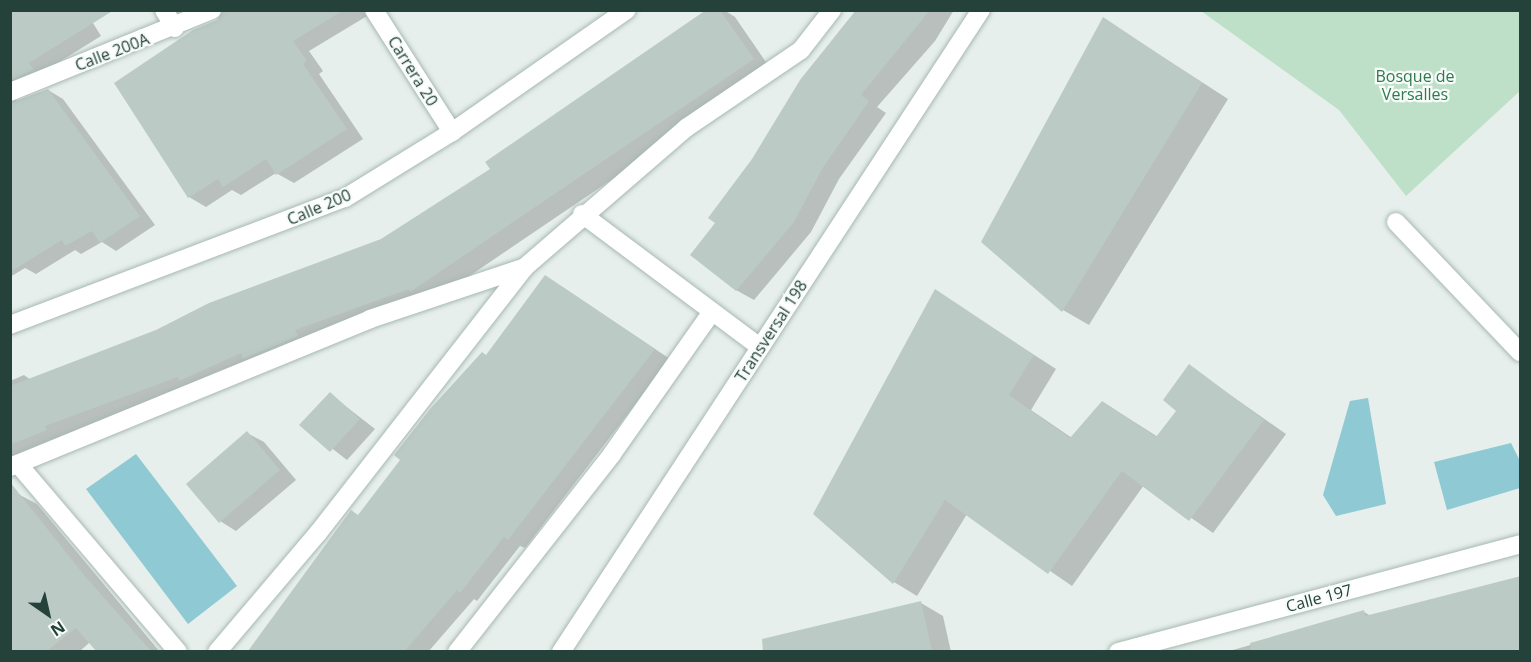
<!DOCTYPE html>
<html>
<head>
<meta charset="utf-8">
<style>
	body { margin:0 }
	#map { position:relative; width:1531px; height:662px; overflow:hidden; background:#e6efeb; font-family:"Open Sans",sans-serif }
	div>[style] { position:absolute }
	.green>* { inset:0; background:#bfe0c8 }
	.water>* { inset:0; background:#8ec9d4 }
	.shadow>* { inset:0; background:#0003 }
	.building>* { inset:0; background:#bbcac4 }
	.roads { filter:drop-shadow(0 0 2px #a8b8b2) drop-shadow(0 0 2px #a8b8b2) }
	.lane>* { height:18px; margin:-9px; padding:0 9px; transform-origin:9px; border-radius:9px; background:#fff }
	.street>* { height:18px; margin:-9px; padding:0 9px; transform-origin:9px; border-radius:9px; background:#fff }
	.secondary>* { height:18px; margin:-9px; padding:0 9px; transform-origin:9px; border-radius:9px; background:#fff }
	span { translate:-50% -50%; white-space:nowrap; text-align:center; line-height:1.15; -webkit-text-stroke:4.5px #f7fbf9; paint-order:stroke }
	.street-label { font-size:16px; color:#24423a }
	.park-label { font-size:16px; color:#2d7a4b }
	.frame { position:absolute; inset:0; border:12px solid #24423a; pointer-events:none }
	.north { position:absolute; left:18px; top:584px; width:60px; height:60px; -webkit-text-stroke:4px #f7fbf9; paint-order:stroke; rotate:146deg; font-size:16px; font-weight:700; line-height:24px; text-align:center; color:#24423a }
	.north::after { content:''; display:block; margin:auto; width:21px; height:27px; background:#24423a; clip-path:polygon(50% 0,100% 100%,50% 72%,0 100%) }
</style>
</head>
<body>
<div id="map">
	<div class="green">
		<div style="clip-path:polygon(1201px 11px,1520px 11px,1520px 91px,1406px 196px,1339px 110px)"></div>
	</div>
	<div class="water">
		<div style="clip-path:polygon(1368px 398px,1386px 504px,1336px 516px,1323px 495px,1350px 401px)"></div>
		<div style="clip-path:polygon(1511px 443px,1520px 461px,1520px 488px,1447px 510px,1434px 462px)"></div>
		<div style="clip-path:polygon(136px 454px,237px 586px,188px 624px,86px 489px)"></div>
	</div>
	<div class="shadow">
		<div style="clip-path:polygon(10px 10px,85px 10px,101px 36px,43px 72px,20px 90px,15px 104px,48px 90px,63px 99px,155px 225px,116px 251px,102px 242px,81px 254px,75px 250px,36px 274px,25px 268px,10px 277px)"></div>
		<div style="clip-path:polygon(226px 10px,377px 10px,309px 51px,323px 71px,319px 74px,363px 139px,294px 183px,276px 173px,241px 195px,232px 190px,206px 207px,189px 197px,218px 21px)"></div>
		<div style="clip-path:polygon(708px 10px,724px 10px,735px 17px,772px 71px,431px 302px,10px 460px,10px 381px,24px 375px,31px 380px,382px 241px,492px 170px)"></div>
		<div style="clip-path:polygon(858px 10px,954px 10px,935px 41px,877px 107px,886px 113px,839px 179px,811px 232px,754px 300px,736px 290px,717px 223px)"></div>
		<div style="clip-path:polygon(1104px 19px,1228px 99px,1089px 325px,1063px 310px)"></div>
		<div style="clip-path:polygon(561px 286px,670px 359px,525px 548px,520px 546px,477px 601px,474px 599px,428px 652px,250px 652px,487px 357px)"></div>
		<div style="clip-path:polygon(935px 291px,1056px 369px,1031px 410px,1072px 438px,1103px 402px,1158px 437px,1178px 411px,1189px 366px,1286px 434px,1213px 533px,1144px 485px,1072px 586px,967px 514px,917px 596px,894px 582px,815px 513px)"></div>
		<div style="clip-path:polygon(330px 394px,375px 429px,347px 460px,302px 425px)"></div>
		<div style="clip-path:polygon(247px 433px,264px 442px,296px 480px,236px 531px,220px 521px)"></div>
		<div style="clip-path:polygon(18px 494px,37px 504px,160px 652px,97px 652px,90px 642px,79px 652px,10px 652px,10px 500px)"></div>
		<div style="clip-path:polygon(1520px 577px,1520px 652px,1226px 652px,1364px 612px,1371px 616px)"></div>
		<div style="clip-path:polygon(921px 603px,943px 616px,951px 652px,778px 652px,775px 638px)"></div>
	</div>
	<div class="building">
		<div style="clip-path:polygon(10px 10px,114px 10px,29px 63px,34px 70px,10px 80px)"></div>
		<div style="clip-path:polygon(223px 10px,344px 10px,293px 41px,307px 61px,303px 64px,347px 129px,276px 175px,266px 159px,223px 187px,218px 179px,188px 198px,114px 83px,193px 30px,217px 20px)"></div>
		<div style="clip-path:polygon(706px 10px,720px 10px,754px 59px,410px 292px,409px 289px,295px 330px,298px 336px,243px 359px,241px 353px,179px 381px,178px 377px,45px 426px,47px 430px,10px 445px,10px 386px,156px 330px,209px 303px,381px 239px,490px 169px,485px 162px)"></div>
		<div style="clip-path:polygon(856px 10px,930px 10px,861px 95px,869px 101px,822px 169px,794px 222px,736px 291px,690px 255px,715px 223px,708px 218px,752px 159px,800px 80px)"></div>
		<div style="clip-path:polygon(1103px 17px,1202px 83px,1062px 312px,981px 242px)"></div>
		<div style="clip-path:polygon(48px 89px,140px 216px,100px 243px,92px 231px,65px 246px,62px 240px,10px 272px,10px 103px)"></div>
		<div style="clip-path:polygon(545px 275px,655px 349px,508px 540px,504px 537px,460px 593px,457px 590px,405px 651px,248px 651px,351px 510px,358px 515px,400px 460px,394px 455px,431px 408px,482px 352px,486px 355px)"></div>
		<div style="clip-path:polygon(935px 289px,1034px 355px,1009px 395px,1070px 438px,1102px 401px,1156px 437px,1176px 411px,1163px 400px,1189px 364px,1264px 420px,1189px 521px,1122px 471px,1048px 574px,945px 500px,893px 584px,813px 514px)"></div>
		<div style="clip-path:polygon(330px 392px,360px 419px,330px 452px,299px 425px)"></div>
		<div style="clip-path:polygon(247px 431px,280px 470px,219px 523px,186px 484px)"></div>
		<div style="clip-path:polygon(10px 482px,84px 575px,151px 651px,96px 651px,76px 628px,47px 651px,10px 651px)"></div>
		<div style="clip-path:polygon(1521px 576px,1521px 651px,1251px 651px,1250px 643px,1364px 610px,1365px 616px)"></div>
		<div style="clip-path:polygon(921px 601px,932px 651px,763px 651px,762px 639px)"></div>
	</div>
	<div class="roads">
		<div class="lane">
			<div style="left:582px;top:214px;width:222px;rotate:36.8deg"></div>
			<div style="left:1396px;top:222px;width:180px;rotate:46.4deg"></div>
			<div style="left:18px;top:464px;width:247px;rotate:49.6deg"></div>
			<div style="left:10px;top:467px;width:389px;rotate:-22.3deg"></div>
			<div style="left:370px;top:319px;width:163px;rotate:-18.5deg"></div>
			<div style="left:217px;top:652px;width:156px;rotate:-49.7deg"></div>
			<div style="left:318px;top:533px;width:337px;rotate:-52.1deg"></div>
			<div style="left:525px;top:267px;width:213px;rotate:-40.8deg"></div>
			<div style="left:686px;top:128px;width:139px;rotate:-34.1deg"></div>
			<div style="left:801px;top:50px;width:51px;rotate:-52.2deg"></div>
			<div style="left:457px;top:652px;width:251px;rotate:-51.9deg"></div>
			<div style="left:612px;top:454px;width:172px;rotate:-54.9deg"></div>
		</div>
		<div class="street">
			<div style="left:164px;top:10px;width:21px;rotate:59deg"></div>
			<div style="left:374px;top:10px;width:145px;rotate:57.4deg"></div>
			<div style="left:10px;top:92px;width:218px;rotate:-22.1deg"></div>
			<div style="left:561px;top:652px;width:767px;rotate:-56.81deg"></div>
			<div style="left:1118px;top:652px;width:416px;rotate:-15deg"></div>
		</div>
		<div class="secondary">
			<div style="left:10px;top:325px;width:358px;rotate:-20.8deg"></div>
			<div style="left:345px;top:198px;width:126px;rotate:-31.7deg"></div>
			<div style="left:452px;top:132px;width:213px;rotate:-34.9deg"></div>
		</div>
	</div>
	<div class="street-label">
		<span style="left:112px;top:52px;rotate:-21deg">Calle 200A</span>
		<span style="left:413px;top:71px;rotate:58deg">Carrera 20</span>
		<span style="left:319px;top:207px;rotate:-23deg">Calle 200</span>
		<span style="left:771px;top:331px;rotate:-57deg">Transversal 198</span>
		<span style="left:1319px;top:598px;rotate:-15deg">Calle 197</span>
	</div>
	<div class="park-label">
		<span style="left:1415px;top:85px">Bosque de<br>Versalles</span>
	</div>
	<div class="frame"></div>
	<div class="north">N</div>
</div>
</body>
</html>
